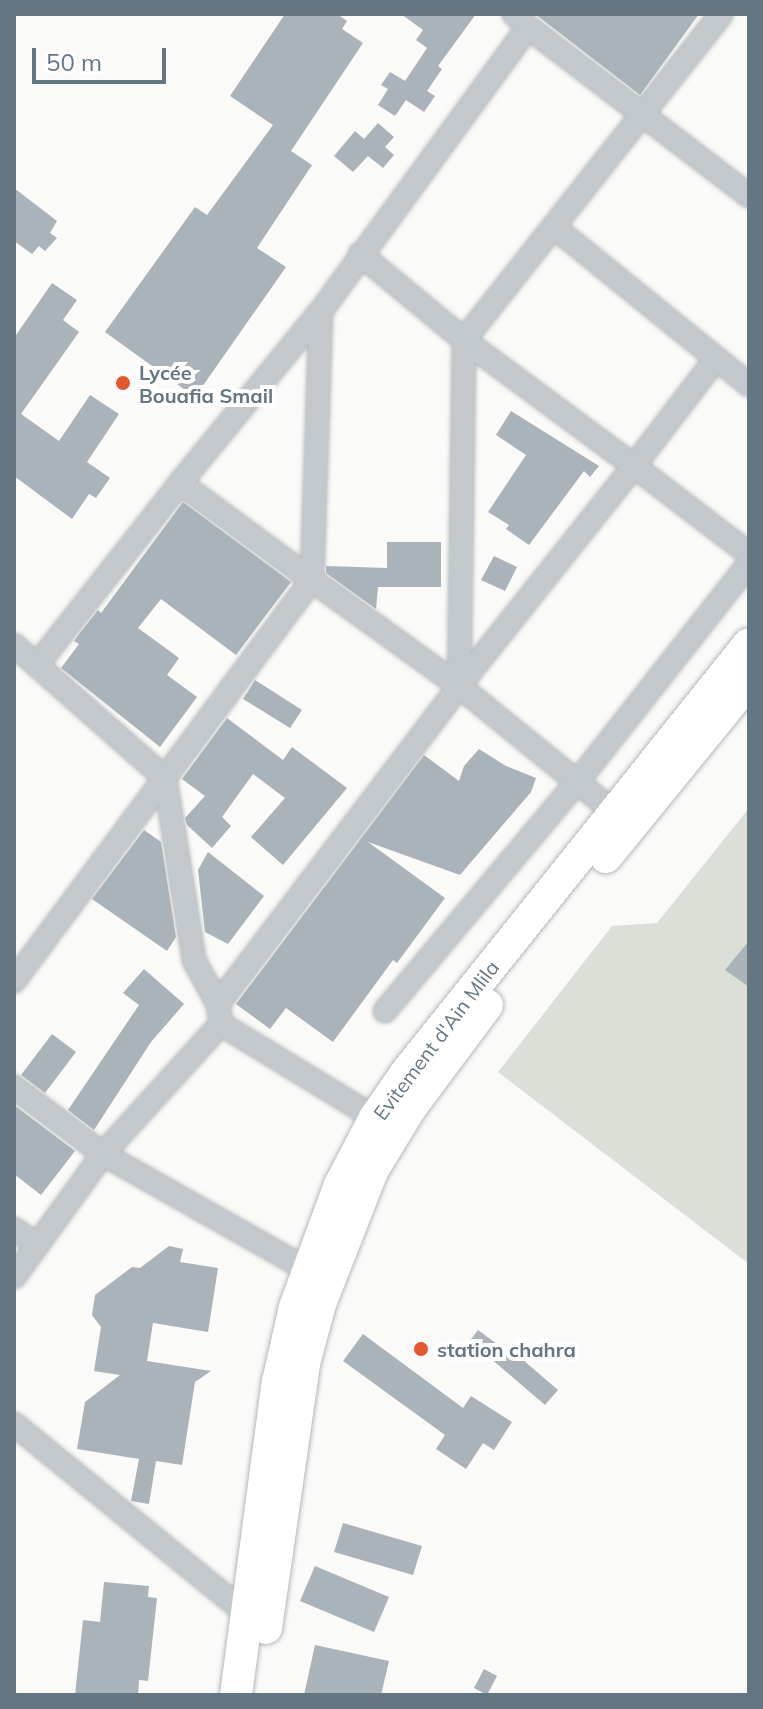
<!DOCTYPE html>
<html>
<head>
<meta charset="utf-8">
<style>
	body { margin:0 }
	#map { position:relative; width:763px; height:1709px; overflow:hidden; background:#fafaf8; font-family:Mulish,sans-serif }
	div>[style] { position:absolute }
	.green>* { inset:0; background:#dadfd7 }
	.building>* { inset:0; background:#aab3b9 }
	.roads { filter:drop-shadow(0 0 2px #b4b9bd) drop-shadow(0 0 2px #b4b9bd) }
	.minor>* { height:22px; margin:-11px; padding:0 11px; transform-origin:11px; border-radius:11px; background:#c3c8cc }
	.highway>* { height:32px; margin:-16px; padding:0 16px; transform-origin:16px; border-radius:16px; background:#fff }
	.dots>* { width:22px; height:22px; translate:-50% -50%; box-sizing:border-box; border:4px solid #fff; border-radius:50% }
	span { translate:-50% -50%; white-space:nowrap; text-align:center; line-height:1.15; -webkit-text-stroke:8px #fff; paint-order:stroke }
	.poi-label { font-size:20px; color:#657683; font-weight:700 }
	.left { translate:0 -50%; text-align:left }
	.street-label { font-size:20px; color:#657683 }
	.frame { position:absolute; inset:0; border:16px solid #657683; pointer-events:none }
	.scale { position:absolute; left:32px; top:48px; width:134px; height:36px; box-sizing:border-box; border:4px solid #657683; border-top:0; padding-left:10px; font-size:24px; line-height:28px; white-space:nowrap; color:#657683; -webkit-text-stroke:6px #fff; paint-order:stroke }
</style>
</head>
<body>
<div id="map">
	<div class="green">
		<div style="clip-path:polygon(749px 808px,749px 1264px,498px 1072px,612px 926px,657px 923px)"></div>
	</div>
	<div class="building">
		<div style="clip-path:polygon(285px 14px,337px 14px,347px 21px,342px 29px,363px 43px,291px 151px,312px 165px,257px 248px,286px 267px,195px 397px,105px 332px,195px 207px,207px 215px,273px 125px,230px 96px)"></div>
		<div style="clip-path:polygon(401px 14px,476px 14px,438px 66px,442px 69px,427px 91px,435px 96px,424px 112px,406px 100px,395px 116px,378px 105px,388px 89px,381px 85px,390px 72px,405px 81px,427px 48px,416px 40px,423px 30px)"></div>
		<div style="clip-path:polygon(535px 14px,699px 14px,640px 95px)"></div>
		<div style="clip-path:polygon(378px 123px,394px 137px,385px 147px,394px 155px,383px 168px,368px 156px,353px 172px,334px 156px,355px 131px,364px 139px)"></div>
		<div style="clip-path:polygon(14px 188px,57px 221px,50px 233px,57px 238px,45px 251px,39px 246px,32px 254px,14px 241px)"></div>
		<div style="clip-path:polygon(52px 283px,77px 300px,63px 320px,79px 332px,21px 414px,59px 441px,90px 395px,119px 414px,87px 462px,110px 478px,96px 498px,89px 494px,72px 519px,14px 476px,14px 338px)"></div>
		<div style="clip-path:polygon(511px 411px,599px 466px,590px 477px,584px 471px,529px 545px,506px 529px,509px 525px,488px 512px,526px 455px,496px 435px)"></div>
		<div style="clip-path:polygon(183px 502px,291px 582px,236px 655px,161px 599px,138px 628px,179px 658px,167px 675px,197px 697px,160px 747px,61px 668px,79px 644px,74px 641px,79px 634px,98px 610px,101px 613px)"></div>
		<div style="clip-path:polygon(387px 542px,441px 542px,441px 587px,378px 587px,376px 609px,326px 573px,326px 566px,387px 568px)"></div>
		<div style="clip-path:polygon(494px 556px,517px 567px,505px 591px,481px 580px)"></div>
		<div style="clip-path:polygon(255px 680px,302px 710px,290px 728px,243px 699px)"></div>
		<div style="clip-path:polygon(227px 718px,283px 760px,292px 747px,347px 788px,283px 865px,251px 837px,285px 798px,253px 774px,222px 817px,231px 826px,212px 848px,187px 825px,185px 818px,205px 796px,182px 779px)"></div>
		<div style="clip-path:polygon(479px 749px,506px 766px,536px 778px,531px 792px,460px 875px,368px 842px,445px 898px,397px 963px,393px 960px,333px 1042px,286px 1008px,270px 1029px,236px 1004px,424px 755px,459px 781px,464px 766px)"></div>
		<div style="clip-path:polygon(144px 830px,161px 842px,176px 937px,167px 951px,92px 899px)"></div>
		<div style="clip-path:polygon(208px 852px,264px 896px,228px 944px,205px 932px,198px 870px)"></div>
		<div style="clip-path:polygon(749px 941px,749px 987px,725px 970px)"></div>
		<div style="clip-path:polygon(144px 969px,184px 1004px,151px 1042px,94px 1130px,68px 1110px,139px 1005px,123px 993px)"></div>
		<div style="clip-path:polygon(52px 1034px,76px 1052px,45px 1093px,21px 1075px)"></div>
		<div style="clip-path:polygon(14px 1105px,75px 1151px,41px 1195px,14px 1174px)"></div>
		<div style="clip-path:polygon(169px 1246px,183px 1249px,180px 1262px,218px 1268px,208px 1332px,153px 1323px,147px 1361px,211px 1371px,195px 1382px,182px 1465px,156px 1461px,149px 1504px,131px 1501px,139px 1459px,77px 1449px,85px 1402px,120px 1375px,94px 1371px,101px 1327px,92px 1315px,95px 1295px,132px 1267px,140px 1268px)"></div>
		<div style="clip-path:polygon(478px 1330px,513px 1356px,515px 1353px,558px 1390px,545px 1405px,483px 1352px,476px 1360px,463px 1350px)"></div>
		<div style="clip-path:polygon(363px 1334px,463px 1408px,471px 1396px,512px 1422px,494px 1450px,483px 1443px,466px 1469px,436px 1449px,445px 1435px,343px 1361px)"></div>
		<div style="clip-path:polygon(343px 1523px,422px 1546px,413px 1575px,334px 1552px)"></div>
		<div style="clip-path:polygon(315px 1566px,389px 1597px,374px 1632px,300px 1601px)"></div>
		<div style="clip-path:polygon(104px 1582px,149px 1586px,148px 1597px,157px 1598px,148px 1681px,139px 1680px,138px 1695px,75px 1695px,83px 1620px,100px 1622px)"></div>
		<div style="clip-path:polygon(315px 1645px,389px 1661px,381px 1695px,304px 1695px)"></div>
		<div style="clip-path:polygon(484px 1669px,497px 1676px,487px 1695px,474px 1688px)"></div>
	</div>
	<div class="roads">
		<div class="minor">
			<div style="left:528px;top:27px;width:278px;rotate:37.4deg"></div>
			<div style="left:554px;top:227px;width:251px;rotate:39deg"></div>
			<div style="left:360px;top:254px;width:135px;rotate:39.6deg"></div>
			<div style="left:464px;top:340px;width:346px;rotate:90.8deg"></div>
			<div style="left:715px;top:360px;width:133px;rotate:127.4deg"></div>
			<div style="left:634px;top:466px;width:145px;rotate:37.4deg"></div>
			<div style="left:180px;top:483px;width:222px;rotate:-50.7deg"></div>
			<div style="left:14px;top:645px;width:201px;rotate:41.4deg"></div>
			<div style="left:165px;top:778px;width:184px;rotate:80.9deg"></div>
			<div style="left:194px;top:960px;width:50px;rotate:61.4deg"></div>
			<div style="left:218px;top:1004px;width:20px;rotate:81deg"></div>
			<div style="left:221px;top:1024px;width:180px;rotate:31.4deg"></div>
			<div style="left:37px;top:665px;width:231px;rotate:-51.8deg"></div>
			<div style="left:180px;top:483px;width:164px;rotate:36.3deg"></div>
			<div style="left:312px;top:580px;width:269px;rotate:-88.1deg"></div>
			<div style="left:321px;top:311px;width:351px;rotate:-53.9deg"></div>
			<div style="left:528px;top:27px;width:19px;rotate:-137deg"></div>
			<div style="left:459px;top:686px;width:281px;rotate:-51.5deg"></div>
			<div style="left:634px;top:466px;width:212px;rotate:-143.5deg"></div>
			<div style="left:464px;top:340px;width:415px;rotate:-51.7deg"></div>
			<div style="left:14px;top:981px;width:500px;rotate:-53.4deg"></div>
			<div style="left:312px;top:580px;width:181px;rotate:35.8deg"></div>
			<div style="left:218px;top:1004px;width:399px;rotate:-52.8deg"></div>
			<div style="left:459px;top:686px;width:200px;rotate:39.1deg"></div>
			<div style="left:385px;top:1011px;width:300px;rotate:-50deg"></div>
			<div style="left:578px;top:781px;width:276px;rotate:-51.8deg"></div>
			<div style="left:14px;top:1087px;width:111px;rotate:37deg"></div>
			<div style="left:103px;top:1154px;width:236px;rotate:29.5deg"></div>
			<div style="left:14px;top:1229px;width:27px;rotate:34deg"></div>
			<div style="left:14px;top:1277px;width:152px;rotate:-54.1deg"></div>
			<div style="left:103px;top:1154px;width:176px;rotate:-47.8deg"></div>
			<div style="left:14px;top:1424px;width:299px;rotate:39.2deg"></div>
			<div style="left:246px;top:1613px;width:12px;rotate:9deg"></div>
		</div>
		<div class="highway">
			<div style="left:606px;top:857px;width:227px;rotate:-50.9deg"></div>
			<div style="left:266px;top:1628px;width:268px;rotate:-81.8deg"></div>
			<div style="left:304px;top:1363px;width:61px;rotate:-74.8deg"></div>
			<div style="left:320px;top:1304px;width:143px;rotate:-68.6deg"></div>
			<div style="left:372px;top:1171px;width:75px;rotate:-58.6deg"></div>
			<div style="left:411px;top:1107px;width:127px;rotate:-53.3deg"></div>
			<div style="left:236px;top:1695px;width:316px;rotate:-82.4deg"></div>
			<div style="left:278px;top:1382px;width:77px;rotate:-77.2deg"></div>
			<div style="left:295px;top:1307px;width:130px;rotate:-69.8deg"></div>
			<div style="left:340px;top:1185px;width:76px;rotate:-62.4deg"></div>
			<div style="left:375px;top:1118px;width:55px;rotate:-55.4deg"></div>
			<div style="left:406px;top:1073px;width:549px;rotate:-51.36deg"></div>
		</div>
	</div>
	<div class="dots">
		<div style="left:123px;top:383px;background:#e4572e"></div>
		<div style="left:421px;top:1349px;background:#e4572e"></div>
	</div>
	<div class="poi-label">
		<span class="left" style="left:139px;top:384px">Lycée<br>Bouafia Smail</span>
		<span class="left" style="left:437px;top:1349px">station chahra</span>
	</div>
	<div class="street-label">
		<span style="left:436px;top:1040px;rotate:-53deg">Evitement d'Ain Mlila</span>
	</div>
	<div class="frame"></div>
	<div class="scale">50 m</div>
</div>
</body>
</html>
